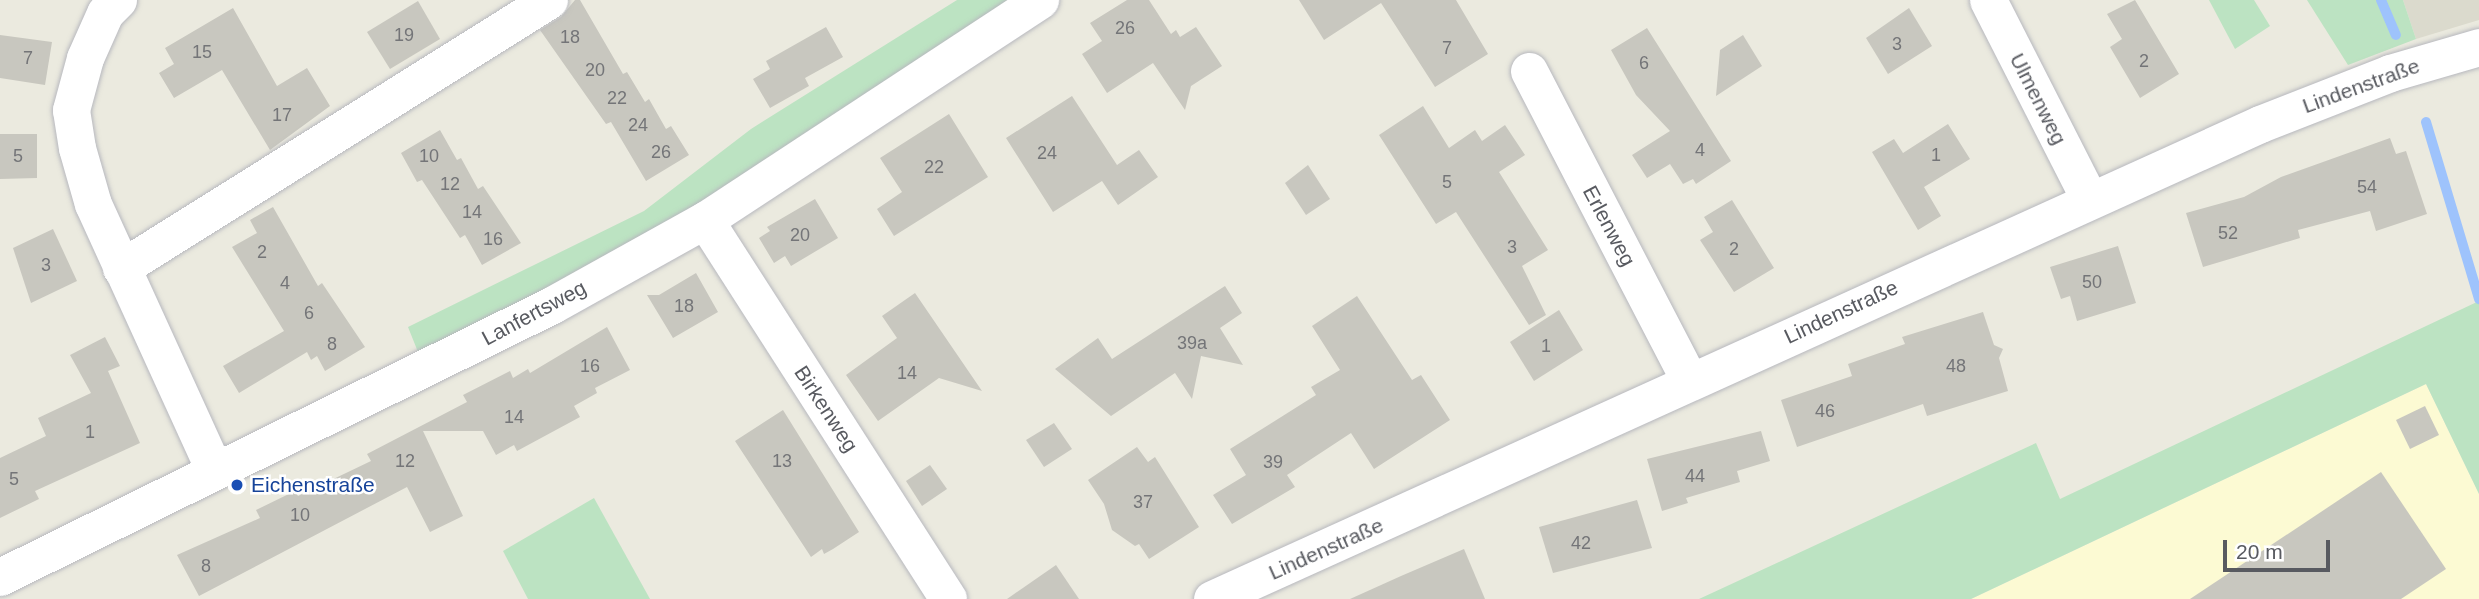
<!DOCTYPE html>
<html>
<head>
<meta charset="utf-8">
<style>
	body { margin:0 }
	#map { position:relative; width:2479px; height:599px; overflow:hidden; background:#ebeadf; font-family:Helvetica,sans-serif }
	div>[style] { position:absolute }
	.commercial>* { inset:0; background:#fcfad3 }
	.education>* { inset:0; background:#dbdacd }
	.green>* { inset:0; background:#bce3c2 }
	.stream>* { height:10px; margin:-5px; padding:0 5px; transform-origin:5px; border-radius:5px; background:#9ec3fc }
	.building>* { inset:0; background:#c8c7bf }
	.roads { filter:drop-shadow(0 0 2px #b7b8be) drop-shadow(0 0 2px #b7b8be) }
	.minor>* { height:37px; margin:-18.5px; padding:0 18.5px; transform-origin:18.5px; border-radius:18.5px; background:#fff }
	.dots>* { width:19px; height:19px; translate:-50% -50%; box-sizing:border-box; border:4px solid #fff; border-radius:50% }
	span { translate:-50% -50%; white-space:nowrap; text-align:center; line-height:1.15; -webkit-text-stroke:5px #fff; paint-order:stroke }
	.number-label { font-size:18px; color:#747578 }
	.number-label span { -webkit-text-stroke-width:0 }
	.street-label { font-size:21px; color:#585a60 }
	.transit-label { font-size:21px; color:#164399 }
	.left { translate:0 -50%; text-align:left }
	.scale { position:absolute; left:2223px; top:540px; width:107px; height:32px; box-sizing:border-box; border:4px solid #585a60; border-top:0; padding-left:9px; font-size:21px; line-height:24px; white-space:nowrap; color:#585a60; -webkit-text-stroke:5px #fff; paint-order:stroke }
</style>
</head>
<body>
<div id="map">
	<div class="commercial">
		<div style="clip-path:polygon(2426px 384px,2479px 494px,2479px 599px,1971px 599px)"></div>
	</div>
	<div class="education">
		<div style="clip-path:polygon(2403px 0,2479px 0,2479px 20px,2416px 39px)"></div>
	</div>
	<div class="green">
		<div style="clip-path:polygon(957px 0,1024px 0,693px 215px,420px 357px,408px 327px,644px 211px,751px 129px)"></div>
		<div style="clip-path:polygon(2209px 0,2254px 0,2270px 26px,2235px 49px)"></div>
		<div style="clip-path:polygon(2307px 0,2403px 0,2416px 39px,2348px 65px)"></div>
		<div style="clip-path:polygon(2479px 301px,2479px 494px,2426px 384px,1971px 599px,1699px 599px,2036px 443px,2060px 499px)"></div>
		<div style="clip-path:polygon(594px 498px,650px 599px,528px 599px,503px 551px)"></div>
	</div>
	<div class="stream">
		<div style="left:2381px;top:0;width:38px;rotate:67deg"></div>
		<div style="left:2426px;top:122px;width:185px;rotate:73.3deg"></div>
	</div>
	<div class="building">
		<div style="clip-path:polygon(575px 0,580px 0,623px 74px,627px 72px,645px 102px,649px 99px,666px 129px,671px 126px,689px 155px,646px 181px,611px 122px,606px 124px,540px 30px,561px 17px)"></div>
		<div style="clip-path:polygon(1127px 0,1149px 0,1171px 34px,1176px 30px,1180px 37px,1196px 27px,1222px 66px,1191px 86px,1185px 110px,1153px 63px,1107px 93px,1082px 54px,1102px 41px,1090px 23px)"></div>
		<div style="clip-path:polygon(1299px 0,1456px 0,1488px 54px,1435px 87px,1381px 3px,1324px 40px)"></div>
		<div style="clip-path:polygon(2135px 0,2179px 74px,2140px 98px,2110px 47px,2122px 39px,2107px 14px)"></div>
		<div style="clip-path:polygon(418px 1px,440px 39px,390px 69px,367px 32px)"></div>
		<div style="clip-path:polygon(233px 8px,277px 86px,307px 68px,330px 106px,270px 150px,222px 70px,174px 98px,159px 73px,174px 64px,165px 48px)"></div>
		<div style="clip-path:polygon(1909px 8px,1932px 46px,1888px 74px,1866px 38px)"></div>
		<div style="clip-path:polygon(826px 27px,843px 57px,805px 78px,809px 86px,770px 108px,753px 79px,770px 69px,766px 61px)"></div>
		<div style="clip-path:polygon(1647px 28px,1731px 161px,1696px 184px,1693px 179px,1683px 184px,1670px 164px,1647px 178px,1632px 155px,1670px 131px,1636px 95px,1611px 50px)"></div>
		<div style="clip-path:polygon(0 35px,52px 42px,45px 85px,0 78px)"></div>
		<div style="clip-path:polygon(1743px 35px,1762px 66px,1716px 96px,1720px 50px)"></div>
		<div style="clip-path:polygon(1072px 96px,1117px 165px,1139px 150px,1158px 177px,1118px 205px,1102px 181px,1053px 212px,1006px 138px)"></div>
		<div style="clip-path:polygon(1423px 106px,1449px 148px,1475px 130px,1482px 141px,1505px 125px,1525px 155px,1499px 172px,1548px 250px,1522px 266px,1546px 315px,1529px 325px,1456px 212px,1436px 224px,1379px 135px)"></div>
		<div style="clip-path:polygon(949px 114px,988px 177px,894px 236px,877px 209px,902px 192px,880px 158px)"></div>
		<div style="clip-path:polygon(1948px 124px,1970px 159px,1924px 187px,1941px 216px,1918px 230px,1872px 152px,1894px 139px,1903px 153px)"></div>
		<div style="clip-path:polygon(440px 130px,457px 160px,461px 158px,478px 189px,483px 186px,521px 243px,482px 265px,465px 235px,460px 238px,422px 180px,417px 182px,401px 153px)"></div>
		<div style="clip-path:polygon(0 134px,37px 134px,37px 178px,0 179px)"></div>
		<div style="clip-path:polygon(2390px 138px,2396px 154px,2406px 151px,2427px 214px,2376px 231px,2370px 211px,2298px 230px,2300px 238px,2203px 267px,2186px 213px,2244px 197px,2281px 177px)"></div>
		<div style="clip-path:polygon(1308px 165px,1330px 199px,1306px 215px,1285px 183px)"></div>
		<div style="clip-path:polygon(815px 199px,838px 238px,791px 266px,785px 256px,774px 263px,759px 238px,770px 231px,767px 227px)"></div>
		<div style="clip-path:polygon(1732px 200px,1774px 268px,1734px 292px,1700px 240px,1713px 232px,1704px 217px)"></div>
		<div style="clip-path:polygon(273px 207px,318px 286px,322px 283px,365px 347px,325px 371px,317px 356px,311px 360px,307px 352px,239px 393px,223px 366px,284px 331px,232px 247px,257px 233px,250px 220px)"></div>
		<div style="clip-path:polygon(53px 229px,77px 281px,31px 303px,13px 248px)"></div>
		<div style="clip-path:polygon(2118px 246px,2136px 303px,2077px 321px,2070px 296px,2061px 299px,2050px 267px)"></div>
		<div style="clip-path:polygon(696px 273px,718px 312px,673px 338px,647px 295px,659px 295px)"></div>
		<div style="clip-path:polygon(1225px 286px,1242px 313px,1220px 328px,1243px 365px,1201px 356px,1192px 399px,1175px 373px,1111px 416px,1055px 369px,1098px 338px,1112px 359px)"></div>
		<div style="clip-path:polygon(915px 293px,982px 391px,939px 378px,878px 421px,846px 375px,897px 338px,882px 316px)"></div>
		<div style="clip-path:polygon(1357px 296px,1412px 380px,1421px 375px,1450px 420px,1374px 469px,1351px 433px,1287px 475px,1295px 487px,1232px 524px,1213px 495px,1246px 475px,1230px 449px,1316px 395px,1311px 387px,1340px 370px,1312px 326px)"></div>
		<div style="clip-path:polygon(1559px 310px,1583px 350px,1534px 381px,1510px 342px)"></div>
		<div style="clip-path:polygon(1983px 312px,1994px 345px,2003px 349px,1999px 358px,2008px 391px,1927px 416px,1923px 404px,1797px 447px,1781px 400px,1852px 376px,1848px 364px,1905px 344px,1902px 337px)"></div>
		<div style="clip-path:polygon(607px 327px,630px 370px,595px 388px,597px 393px,574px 406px,580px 417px,517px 451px,514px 445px,496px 455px,483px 431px,423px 431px,463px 516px,430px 532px,407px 487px,199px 596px,177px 555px,260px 518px,256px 510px,295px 491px,298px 496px,371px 461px,367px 454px,467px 402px,463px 395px,510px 371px,513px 378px,528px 369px,530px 373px)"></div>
		<div style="clip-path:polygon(105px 337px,120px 366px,108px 371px,140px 443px,35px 491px,39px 499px,0 518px,0 458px,46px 436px,38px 418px,91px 393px,70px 355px)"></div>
		<div style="clip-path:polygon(2425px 406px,2439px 435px,2410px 449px,2396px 420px)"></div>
		<div style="clip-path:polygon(783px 410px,859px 532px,833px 549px,824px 554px,822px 549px,811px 557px,735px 441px)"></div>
		<div style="clip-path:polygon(1054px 423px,1072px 449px,1044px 467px,1026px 440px)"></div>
		<div style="clip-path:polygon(1761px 431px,1770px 461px,1737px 471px,1740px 482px,1686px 498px,1688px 503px,1662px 511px,1647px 459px)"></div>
		<div style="clip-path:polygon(1137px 447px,1148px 462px,1155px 457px,1199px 527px,1149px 559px,1139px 544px,1135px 546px,1112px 530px,1104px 504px,1088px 480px)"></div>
		<div style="clip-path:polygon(930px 465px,947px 489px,922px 506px,906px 481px)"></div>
		<div style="clip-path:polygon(2381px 472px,2446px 569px,2401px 599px,2190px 599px)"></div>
		<div style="clip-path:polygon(1637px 500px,1652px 548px,1553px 573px,1539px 527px)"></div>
		<div style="clip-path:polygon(1464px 549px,1485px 599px,1350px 599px,1401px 576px)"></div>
		<div style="clip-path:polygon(1056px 565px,1079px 599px,1007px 599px)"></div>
	</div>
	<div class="roads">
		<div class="minor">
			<div style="left:118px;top:0;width:18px;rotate:135deg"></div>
			<div style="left:105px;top:13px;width:49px;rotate:114deg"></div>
			<div style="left:85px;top:58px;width:54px;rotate:105.1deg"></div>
			<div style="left:71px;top:110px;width:38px;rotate:81deg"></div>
			<div style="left:77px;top:148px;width:58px;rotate:74.1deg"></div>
			<div style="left:93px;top:204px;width:292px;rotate:65.5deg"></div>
			<div style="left:1988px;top:0;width:222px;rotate:63deg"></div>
			<div style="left:1529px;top:71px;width:349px;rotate:62.6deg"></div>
			<div style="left:705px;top:220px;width:450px;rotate:57.3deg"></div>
			<div style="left:121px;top:268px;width:505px;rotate:-32.05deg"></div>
			<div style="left:0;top:577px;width:615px;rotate:-26.23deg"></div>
			<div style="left:552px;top:305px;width:175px;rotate:-29.1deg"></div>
			<div style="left:705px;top:220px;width:401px;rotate:-33.3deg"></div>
			<div style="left:1212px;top:599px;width:1151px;rotate:-24.38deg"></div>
			<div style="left:2260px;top:124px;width:140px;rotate:-21.4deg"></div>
			<div style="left:2390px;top:73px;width:93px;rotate:-16.3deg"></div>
		</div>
	</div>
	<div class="dots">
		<div style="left:237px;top:485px;background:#1a4fb4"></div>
	</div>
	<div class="number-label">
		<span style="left:1125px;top:28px">26</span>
		<span style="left:404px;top:35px">19</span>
		<span style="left:570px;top:37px">18</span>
		<span style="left:1897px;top:44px">3</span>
		<span style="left:1447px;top:48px">7</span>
		<span style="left:202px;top:52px">15</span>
		<span style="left:28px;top:58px">7</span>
		<span style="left:2144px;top:61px">2</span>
		<span style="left:1644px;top:63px">6</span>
		<span style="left:595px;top:70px">20</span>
		<span style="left:617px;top:98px">22</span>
		<span style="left:282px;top:115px">17</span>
		<span style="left:638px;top:125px">24</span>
		<span style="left:1700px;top:150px">4</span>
		<span style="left:661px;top:152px">26</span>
		<span style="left:1047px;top:153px">24</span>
		<span style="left:1936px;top:155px">1</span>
		<span style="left:18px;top:156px">5</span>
		<span style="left:429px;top:156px">10</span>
		<span style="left:934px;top:167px">22</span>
		<span style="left:1447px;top:182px">5</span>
		<span style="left:450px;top:184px">12</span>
		<span style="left:2367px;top:187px">54</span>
		<span style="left:472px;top:212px">14</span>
		<span style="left:2228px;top:233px">52</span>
		<span style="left:800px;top:235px">20</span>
		<span style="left:493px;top:239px">16</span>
		<span style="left:1512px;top:247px">3</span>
		<span style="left:1734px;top:249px">2</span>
		<span style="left:262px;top:252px">2</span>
		<span style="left:46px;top:265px">3</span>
		<span style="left:2092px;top:282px">50</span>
		<span style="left:285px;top:283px">4</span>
		<span style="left:684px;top:306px">18</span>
		<span style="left:309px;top:313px">6</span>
		<span style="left:1192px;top:343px">39a</span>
		<span style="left:332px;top:344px">8</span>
		<span style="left:1546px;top:346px">1</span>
		<span style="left:590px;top:366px">16</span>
		<span style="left:1956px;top:366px">48</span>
		<span style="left:907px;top:373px">14</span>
		<span style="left:1825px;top:411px">46</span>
		<span style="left:514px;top:417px">14</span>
		<span style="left:90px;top:432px">1</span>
		<span style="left:405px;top:461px">12</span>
		<span style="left:782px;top:461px">13</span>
		<span style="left:1273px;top:462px">39</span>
		<span style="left:1695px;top:476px">44</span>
		<span style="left:14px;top:479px">5</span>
		<span style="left:1143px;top:502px">37</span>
		<span style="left:300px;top:515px">10</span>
		<span style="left:1581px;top:543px">42</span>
		<span style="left:206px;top:566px">8</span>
	</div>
	<div class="street-label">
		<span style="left:2361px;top:86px;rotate:-20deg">Lindenstraße</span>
		<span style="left:2038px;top:99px;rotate:63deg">Ulmenweg</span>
		<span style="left:1609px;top:226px;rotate:62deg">Erlenweg</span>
		<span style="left:1841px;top:312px;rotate:-25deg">Lindenstraße</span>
		<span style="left:534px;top:313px;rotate:-28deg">Lanfertsweg</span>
		<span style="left:826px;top:409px;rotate:57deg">Birkenweg</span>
		<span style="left:1326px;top:549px;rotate:-24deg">Lindenstraße</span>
	</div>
	<div class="transit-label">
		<span class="left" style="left:251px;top:485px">Eichenstraße</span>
	</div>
	<div class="scale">20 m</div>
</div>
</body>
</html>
